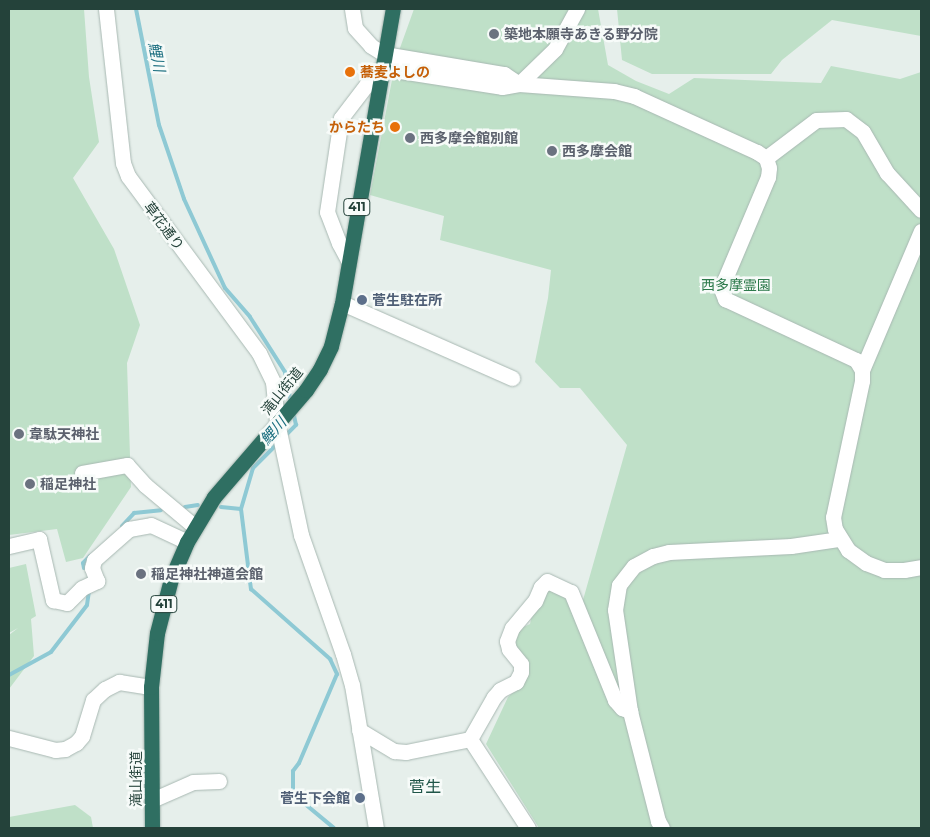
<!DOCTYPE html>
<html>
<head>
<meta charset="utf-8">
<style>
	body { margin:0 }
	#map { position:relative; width:930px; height:837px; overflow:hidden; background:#e6efeb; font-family:Montserrat,"Noto Sans JP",sans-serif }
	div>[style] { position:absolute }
	.green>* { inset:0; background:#bfe0c8 }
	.stream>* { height:4px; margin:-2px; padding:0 2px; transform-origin:2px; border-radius:2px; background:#8ec9d4 }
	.roads { filter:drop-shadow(0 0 1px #a8b8b2) drop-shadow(0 0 1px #a8b8b2) }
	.minor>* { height:15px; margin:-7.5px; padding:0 7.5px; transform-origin:7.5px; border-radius:7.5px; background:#fff }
	.highway>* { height:15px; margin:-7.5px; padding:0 7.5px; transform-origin:7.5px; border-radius:7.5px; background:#2f6f62 }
	.dots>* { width:14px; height:14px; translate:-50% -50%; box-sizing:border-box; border:2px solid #f7fbf9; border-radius:50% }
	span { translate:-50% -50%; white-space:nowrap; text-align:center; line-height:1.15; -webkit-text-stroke:5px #f7fbf9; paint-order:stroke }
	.shield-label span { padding:1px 4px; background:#f7fbf9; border:1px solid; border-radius:4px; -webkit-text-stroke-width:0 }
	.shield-label { font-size:12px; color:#24423a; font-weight:700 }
	.worship-label { font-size:14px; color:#5b616d; font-weight:700 }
	.left { translate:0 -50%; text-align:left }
	.food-label { font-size:14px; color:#c56008; font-weight:700 }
	.right { translate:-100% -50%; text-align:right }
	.street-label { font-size:14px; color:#24423a }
	.park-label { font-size:14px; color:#2d7a4b }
	.service-label { font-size:14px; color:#4e5e75; font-weight:700 }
	.water-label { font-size:15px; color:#1c6f80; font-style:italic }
	.quarter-label { font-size:16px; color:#1f5548 }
	.frame { position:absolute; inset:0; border:10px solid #24423a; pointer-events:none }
</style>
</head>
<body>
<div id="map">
	<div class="green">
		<div style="clip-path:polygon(9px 9px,84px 9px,89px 77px,99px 142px,73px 178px,114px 249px,140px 325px,127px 363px,131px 487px,83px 558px,66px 562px,57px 529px,9px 535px)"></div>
		<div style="clip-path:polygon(414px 9px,598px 9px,608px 65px,636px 81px,669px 94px,694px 78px,821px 83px,831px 66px,900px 79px,921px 72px,921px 828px,539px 828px,486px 744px,508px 697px,521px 685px,512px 649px,515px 631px,530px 624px,533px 610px,541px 593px,552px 589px,564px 597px,583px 600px,627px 445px,580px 388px,560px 388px,535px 362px,548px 298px,551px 270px,440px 240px,444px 216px,370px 195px,396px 59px)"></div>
		<div style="clip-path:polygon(617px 9px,921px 9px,921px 36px,832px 20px,782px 60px,771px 74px,652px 74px,622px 60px)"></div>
		<div style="clip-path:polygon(26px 564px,36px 616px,31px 619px,34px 656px,9px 689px,9px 635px,18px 628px,9px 633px,9px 568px)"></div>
		<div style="clip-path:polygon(75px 805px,91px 817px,93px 828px,9px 828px,9px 817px)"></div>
	</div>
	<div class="stream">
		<div style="left:136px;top:9px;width:118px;rotate:78.8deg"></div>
		<div style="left:159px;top:125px;width:78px;rotate:71.3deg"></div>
		<div style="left:184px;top:199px;width:98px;rotate:65.3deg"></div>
		<div style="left:225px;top:288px;width:38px;rotate:49deg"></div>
		<div style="left:250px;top:317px;width:65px;rotate:57.5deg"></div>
		<div style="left:285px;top:372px;width:31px;rotate:79deg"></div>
		<div style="left:285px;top:436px;width:16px;rotate:-45deg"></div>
		<div style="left:296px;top:425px;width:14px;rotate:-102deg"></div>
		<div style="left:278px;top:443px;width:35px;rotate:135deg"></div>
		<div style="left:253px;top:468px;width:43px;rotate:106.3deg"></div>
		<div style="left:241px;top:509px;width:81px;rotate:82.9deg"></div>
		<div style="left:251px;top:589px;width:106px;rotate:41.5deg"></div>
		<div style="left:330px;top:659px;width:17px;rotate:65deg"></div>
		<div style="left:337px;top:674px;width:97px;rotate:113.1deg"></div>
		<div style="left:299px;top:763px;width:10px;rotate:127deg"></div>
		<div style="left:293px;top:771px;width:23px;rotate:90deg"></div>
		<div style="left:293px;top:794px;width:53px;rotate:39.7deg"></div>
		<div style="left:185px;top:507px;width:13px;rotate:-9deg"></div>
		<div style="left:221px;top:507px;width:20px;rotate:6deg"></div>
		<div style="left:122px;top:526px;width:18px;rotate:-47deg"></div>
		<div style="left:134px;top:513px;width:27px;rotate:-6deg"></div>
		<div style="left:84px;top:568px;width:5px;rotate:-101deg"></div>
		<div style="left:83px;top:563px;width:10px;rotate:-45deg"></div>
		<div style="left:9px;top:675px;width:48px;rotate:-28.7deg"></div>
		<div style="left:51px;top:652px;width:59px;rotate:-52.5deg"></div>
		<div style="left:87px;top:605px;width:15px;rotate:-82deg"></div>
	</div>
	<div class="roads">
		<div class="minor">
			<div style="left:106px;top:9px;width:155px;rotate:83.7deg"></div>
			<div style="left:123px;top:163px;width:14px;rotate:69deg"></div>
			<div style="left:128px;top:176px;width:220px;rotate:53.5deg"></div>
			<div style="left:259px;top:353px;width:32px;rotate:64deg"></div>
			<div style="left:273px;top:382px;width:40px;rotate:84.3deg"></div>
			<div style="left:277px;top:422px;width:116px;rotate:78deg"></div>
			<div style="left:301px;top:535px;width:126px;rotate:70.6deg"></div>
			<div style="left:343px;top:654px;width:32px;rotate:74deg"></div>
			<div style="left:352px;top:685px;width:145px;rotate:80.5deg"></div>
			<div style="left:352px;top:9px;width:19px;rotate:81deg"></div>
			<div style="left:355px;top:28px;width:24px;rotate:48deg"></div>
			<div style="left:371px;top:46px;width:15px;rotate:32deg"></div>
			<div style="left:384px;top:54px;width:122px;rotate:9.5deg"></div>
			<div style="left:504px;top:74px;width:18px;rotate:34deg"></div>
			<div style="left:381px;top:68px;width:122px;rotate:8.9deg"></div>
			<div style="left:502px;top:87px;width:17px;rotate:-10deg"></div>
			<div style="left:519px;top:84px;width:95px;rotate:4.2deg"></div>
			<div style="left:614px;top:91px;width:21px;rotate:14deg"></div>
			<div style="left:634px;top:96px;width:135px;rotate:24.5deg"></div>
			<div style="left:757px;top:152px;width:11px;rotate:34deg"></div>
			<div style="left:766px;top:158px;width:10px;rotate:73deg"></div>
			<div style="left:769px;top:168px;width:9px;rotate:96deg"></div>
			<div style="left:768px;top:177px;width:113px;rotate:112.9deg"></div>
			<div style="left:724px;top:281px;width:10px;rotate:101deg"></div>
			<div style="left:722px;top:291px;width:9px;rotate:69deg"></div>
			<div style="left:725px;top:299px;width:145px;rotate:25deg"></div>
			<div style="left:856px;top:360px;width:12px;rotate:59deg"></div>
			<div style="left:862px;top:370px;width:11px;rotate:90deg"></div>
			<div style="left:862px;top:381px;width:139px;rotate:102deg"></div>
			<div style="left:833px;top:517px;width:12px;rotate:81deg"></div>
			<div style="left:835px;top:529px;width:25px;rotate:58deg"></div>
			<div style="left:848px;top:550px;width:22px;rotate:36deg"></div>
			<div style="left:866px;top:563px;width:19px;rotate:21deg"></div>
			<div style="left:884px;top:570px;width:20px"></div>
			<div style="left:904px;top:570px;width:17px;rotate:-10deg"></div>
			<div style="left:519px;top:84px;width:50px;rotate:-44.2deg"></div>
			<div style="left:555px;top:49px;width:46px;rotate:-61.2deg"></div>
			<div style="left:766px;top:158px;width:63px;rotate:-37.2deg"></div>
			<div style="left:816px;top:120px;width:30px;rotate:-2deg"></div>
			<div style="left:846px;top:119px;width:21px;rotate:37deg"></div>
			<div style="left:863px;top:132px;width:48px;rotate:59.7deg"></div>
			<div style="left:887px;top:173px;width:50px;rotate:47.4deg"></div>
			<div style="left:348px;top:260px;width:19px;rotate:-118deg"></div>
			<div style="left:339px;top:243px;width:33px;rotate:-111deg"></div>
			<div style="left:327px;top:212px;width:95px;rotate:-81.5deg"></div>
			<div style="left:341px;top:118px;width:43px;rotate:-52.6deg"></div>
			<div style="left:367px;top:84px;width:17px;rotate:-36deg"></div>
			<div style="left:342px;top:303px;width:186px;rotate:23.8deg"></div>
			<div style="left:862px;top:370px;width:151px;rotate:-67deg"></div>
			<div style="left:82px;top:473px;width:46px;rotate:-10.1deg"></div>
			<div style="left:127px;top:465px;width:27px;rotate:48deg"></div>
			<div style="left:145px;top:485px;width:65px;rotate:40deg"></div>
			<div style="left:9px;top:546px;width:31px;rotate:-13deg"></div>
			<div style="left:39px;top:539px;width:63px;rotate:77.1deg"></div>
			<div style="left:53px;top:600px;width:14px;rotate:12deg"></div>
			<div style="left:67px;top:603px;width:21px;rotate:-45deg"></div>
			<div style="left:82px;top:588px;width:17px;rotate:-25deg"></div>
			<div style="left:97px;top:581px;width:14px;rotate:-111deg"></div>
			<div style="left:92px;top:568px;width:8px;rotate:-76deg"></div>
			<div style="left:94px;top:560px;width:47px;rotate:-41.5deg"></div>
			<div style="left:129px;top:529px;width:22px;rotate:-10deg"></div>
			<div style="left:151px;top:525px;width:40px;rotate:25deg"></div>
			<div style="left:359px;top:730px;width:41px;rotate:31deg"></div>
			<div style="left:394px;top:751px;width:12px;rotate:5deg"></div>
			<div style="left:406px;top:752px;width:65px;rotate:-11.5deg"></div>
			<div style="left:470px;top:739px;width:106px;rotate:56.9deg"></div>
			<div style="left:9px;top:738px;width:48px;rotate:14.6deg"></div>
			<div style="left:55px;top:750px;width:10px;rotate:-6deg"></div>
			<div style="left:65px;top:749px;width:13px;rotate:-29deg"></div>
			<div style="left:76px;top:743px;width:9px;rotate:-49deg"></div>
			<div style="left:82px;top:736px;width:38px;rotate:-73deg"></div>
			<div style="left:93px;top:700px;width:16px;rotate:-43deg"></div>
			<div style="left:105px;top:689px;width:16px;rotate:-27deg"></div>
			<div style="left:119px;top:682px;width:32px;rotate:9deg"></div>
			<div style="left:470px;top:739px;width:48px;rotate:-60.3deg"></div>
			<div style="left:494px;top:697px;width:9px;rotate:-49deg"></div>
			<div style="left:500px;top:690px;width:18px;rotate:-27deg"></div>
			<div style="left:516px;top:682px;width:11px;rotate:-63deg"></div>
			<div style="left:521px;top:672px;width:8px;rotate:-90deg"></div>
			<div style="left:521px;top:664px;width:19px;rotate:-129deg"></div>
			<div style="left:509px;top:649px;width:8px;rotate:-104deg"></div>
			<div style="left:507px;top:641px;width:14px;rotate:-69deg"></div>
			<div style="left:512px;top:628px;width:35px;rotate:-50deg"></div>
			<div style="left:535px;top:601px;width:15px;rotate:-67deg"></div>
			<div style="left:541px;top:587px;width:8px;rotate:-45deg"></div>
			<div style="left:547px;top:581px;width:26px;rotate:25deg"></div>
			<div style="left:571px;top:592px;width:117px;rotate:67.8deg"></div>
			<div style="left:615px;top:700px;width:11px;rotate:49deg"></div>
			<div style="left:622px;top:708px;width:9px;rotate:21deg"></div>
			<div style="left:152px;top:800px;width:45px;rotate:-23.7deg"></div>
			<div style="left:193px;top:782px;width:26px;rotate:-2deg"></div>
			<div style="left:662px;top:828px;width:8px;rotate:-120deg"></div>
			<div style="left:658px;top:821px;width:114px;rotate:-104.3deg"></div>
			<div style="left:630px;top:711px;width:102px;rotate:-98.4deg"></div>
			<div style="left:615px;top:610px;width:25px;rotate:-81deg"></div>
			<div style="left:619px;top:585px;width:24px;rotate:-52deg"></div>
			<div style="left:634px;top:566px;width:21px;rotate:-28deg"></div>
			<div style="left:653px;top:556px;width:16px;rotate:-14deg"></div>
			<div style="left:669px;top:552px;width:122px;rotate:-2.8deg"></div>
			<div style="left:791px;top:546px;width:49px;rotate:-8.3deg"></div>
		</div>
		<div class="highway">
			<div style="left:152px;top:828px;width:141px;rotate:-90.4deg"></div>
			<div style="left:151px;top:687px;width:54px;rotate:-83.7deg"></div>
			<div style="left:157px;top:633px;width:56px;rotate:-75.5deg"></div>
			<div style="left:171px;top:579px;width:40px;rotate:-66.6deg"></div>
			<div style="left:187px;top:542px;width:52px;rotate:-59deg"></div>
			<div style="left:214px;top:497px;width:141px;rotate:-49.3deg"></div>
			<div style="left:306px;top:390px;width:25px;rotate:-56deg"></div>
			<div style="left:320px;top:369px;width:25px;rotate:-64deg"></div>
			<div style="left:331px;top:346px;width:44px;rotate:-75.7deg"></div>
			<div style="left:342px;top:303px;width:298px;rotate:-80.2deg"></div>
		</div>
	</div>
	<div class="dots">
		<div style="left:494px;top:34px;background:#6b7280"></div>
		<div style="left:350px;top:72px;background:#e8710a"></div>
		<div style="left:395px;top:127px;background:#e8710a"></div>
		<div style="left:410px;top:138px;background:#6b7280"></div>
		<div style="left:552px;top:151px;background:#6b7280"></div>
		<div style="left:362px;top:300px;background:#5c6f8a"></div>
		<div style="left:19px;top:434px;background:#6b7280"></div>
		<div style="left:30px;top:484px;background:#6b7280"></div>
		<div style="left:141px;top:574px;background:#6b7280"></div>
		<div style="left:360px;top:798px;background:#5c6f8a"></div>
	</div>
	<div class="shield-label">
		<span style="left:357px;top:207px">411</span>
		<span style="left:164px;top:604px">411</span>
	</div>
	<div class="worship-label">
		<span class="left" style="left:504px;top:34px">築地本願寺あきる野分院</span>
		<span class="left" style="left:420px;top:138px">西多摩会館別館</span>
		<span class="left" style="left:562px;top:151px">西多摩会館</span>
		<span class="left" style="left:29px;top:434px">韋駄天神社</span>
		<span class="left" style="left:40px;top:484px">稲足神社</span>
		<span class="left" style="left:151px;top:574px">稲足神社神道会館</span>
	</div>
	<div class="food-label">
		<span class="left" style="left:360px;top:72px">蕎麦よしの</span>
		<span class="right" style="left:385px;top:127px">からたち</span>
	</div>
	<div class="street-label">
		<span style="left:164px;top:226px;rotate:53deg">草花通り</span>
		<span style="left:282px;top:391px;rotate:-51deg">滝山街道</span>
		<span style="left:136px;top:779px;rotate:-90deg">滝山街道</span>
	</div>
	<div class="park-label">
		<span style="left:736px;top:285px">西多摩霊園</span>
	</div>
	<div class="service-label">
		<span class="left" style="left:372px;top:300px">菅生駐在所</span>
		<span class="right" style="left:350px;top:798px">菅生下会館</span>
	</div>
	<div class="water-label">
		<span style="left:157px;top:57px;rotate:79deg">鯉川</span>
		<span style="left:273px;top:431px;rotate:-48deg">鯉川</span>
	</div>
	<div class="quarter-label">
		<span style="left:425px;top:787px">菅生</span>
	</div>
	<div class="frame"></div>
</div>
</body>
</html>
